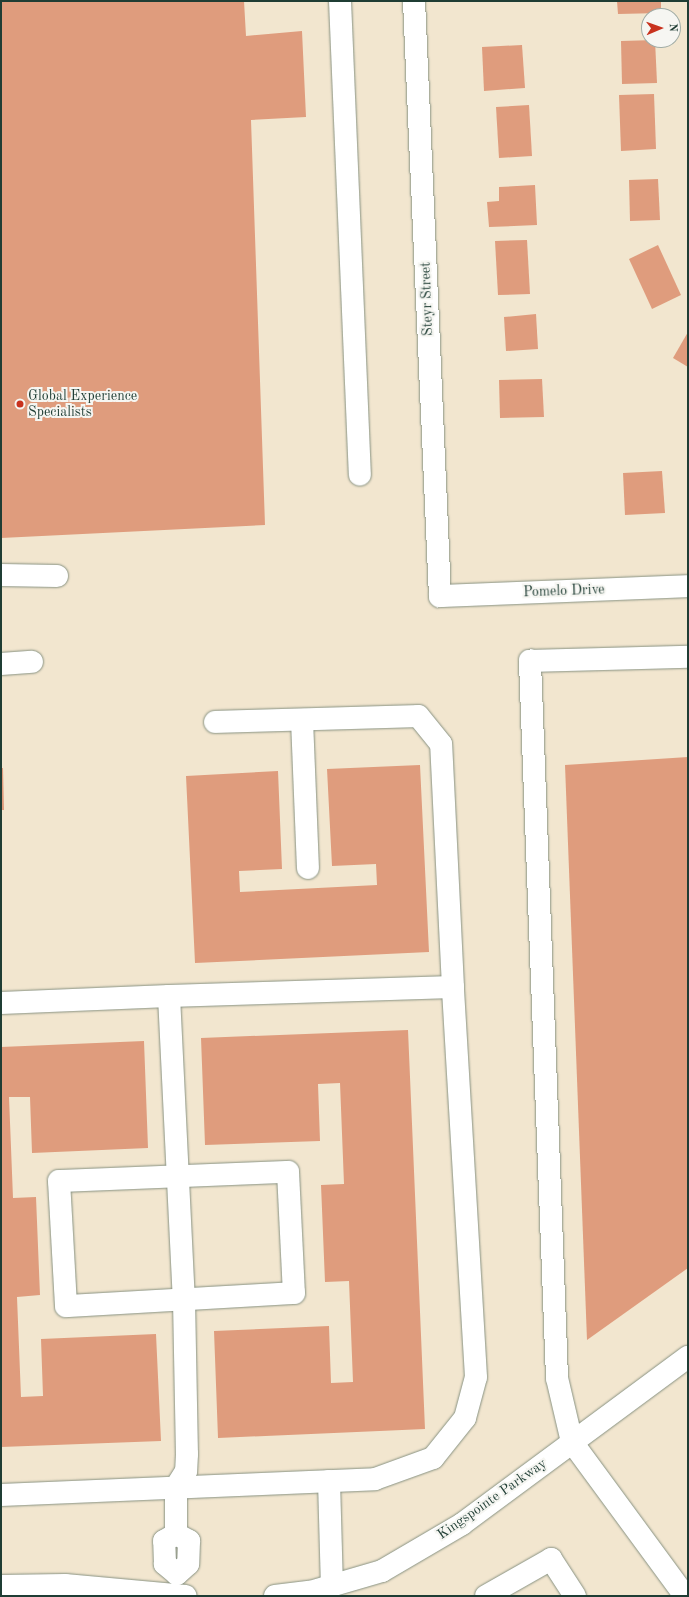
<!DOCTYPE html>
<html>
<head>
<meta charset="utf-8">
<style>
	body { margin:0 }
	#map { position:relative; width:689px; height:1597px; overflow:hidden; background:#f2e6cf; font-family:"Old Standard TT",serif }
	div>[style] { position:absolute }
	.building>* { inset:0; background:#df9c7d }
	.roads { filter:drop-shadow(0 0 1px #889282) drop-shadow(0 0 1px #889282) }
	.minor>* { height:22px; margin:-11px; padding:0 11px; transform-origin:11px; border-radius:11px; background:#fff }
	.dots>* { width:11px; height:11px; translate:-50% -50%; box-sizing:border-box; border:2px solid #f6f6f2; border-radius:50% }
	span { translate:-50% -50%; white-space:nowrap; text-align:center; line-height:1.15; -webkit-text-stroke:4px #f6f6f2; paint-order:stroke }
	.street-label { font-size:14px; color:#1f3d34 }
	.poi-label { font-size:14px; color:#1f3d34 }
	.left { translate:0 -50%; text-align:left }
	.frame { position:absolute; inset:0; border:2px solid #1f3d34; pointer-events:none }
	.north { position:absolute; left:641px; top:8px; width:40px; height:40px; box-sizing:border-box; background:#f6f6f2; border:1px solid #a0aca6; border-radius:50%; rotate:88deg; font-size:11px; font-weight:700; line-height:16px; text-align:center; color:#1f3d34 }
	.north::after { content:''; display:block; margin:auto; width:14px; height:18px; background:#c8321e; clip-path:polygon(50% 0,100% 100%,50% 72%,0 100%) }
</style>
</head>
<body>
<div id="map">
	<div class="building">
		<div style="clip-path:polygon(1px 1px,244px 1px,246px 36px,302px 31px,306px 117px,251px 120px,265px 525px,1px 538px)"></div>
		<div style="clip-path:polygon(617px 1px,661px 1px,661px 13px,618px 14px)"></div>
		<div style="clip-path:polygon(655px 40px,657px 83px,622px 84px,621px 41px)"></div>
		<div style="clip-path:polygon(522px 45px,525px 88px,484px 91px,482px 47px)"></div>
		<div style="clip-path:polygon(654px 94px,656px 149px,621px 151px,619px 95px)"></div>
		<div style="clip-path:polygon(529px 105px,532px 156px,499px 158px,496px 107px)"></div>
		<div style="clip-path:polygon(658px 179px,660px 220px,630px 221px,629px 180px)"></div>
		<div style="clip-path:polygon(535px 185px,537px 225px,489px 227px,487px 202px,499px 201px,499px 187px)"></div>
		<div style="clip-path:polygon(527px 240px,530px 294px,498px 295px,495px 241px)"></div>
		<div style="clip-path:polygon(658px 245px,681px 295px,652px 309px,629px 259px)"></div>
		<div style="clip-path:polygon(536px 314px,538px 349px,506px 351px,504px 317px)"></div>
		<div style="clip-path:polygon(688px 332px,688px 367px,673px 358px)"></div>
		<div style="clip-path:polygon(542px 379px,544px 417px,500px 418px,499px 380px)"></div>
		<div style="clip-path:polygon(662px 471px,665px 513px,625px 515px,623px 473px)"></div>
		<div style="clip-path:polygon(688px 757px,688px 1268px,587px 1340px,565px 765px)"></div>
		<div style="clip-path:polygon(420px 765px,429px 952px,195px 963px,186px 776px,278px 771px,282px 869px,239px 871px,240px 892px,377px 885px,376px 864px,332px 866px,327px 769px)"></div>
		<div style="clip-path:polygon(1px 768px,3px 768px,4px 810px,1px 810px)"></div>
		<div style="clip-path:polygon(408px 1030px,425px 1429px,218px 1438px,214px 1331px,329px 1326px,331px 1383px,353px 1382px,349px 1281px,325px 1282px,321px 1185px,344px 1184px,340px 1083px,318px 1084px,320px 1141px,205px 1145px,201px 1038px)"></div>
		<div style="clip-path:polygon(144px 1041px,148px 1148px,32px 1153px,30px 1097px,9px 1097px,13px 1198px,36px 1197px,40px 1295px,17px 1297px,21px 1397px,43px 1396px,41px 1339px,156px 1334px,161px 1441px,1px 1447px,1px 1047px)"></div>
	</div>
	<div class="roads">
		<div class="minor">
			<div style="left:340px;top:1px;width:474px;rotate:87.6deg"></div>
			<div style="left:414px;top:1px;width:596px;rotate:87.5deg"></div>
			<div style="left:440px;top:596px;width:248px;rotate:-2.3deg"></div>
			<div style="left:1px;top:575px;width:56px;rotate:1deg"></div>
			<div style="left:1px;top:664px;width:31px;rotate:-4deg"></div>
			<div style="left:302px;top:720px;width:148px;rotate:87.7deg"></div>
			<div style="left:169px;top:996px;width:284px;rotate:-1.8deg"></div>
			<div style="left:453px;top:987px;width:243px;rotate:-92.8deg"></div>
			<div style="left:441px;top:744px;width:36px;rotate:-129deg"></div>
			<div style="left:418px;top:716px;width:203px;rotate:178.3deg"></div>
			<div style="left:1px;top:1003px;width:168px;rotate:-2.4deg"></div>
			<div style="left:169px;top:996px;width:304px;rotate:87.2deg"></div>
			<div style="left:184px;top:1300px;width:154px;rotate:88.9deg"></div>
			<div style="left:187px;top:1454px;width:17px;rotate:93deg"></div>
			<div style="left:186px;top:1471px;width:19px;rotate:122deg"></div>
			<div style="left:176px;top:1487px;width:47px;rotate:90deg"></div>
			<div style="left:288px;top:1172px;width:121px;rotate:87.2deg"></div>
			<div style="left:294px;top:1293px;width:228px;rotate:176.7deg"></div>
			<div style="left:66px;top:1306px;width:125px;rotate:-93.2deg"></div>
			<div style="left:59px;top:1181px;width:229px;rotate:-2.3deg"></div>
			<div style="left:329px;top:1481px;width:105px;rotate:88.4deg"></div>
			<div style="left:1px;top:1495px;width:374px;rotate:-2.4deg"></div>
			<div style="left:375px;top:1479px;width:62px;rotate:-19.9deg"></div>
			<div style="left:433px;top:1458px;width:51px;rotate:-51.3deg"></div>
			<div style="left:465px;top:1418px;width:42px;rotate:-75deg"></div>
			<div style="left:476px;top:1377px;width:391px;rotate:-93.4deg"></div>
			<div style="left:176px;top:1534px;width:15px;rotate:28deg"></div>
			<div style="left:189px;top:1541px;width:23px;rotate:92deg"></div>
			<div style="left:188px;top:1564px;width:15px;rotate:138deg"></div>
			<div style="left:177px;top:1574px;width:16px;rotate:-140deg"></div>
			<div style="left:165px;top:1564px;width:23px;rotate:-92deg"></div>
			<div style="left:164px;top:1541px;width:14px;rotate:-30deg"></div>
			<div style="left:1px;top:1586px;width:64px;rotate:-0.9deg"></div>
			<div style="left:65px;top:1585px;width:121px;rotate:5.2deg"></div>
			<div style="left:275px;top:1596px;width:35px;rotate:-7deg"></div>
			<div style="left:310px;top:1592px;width:75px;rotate:-16.3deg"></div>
			<div style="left:382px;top:1571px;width:93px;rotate:-30.4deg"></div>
			<div style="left:462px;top:1524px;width:281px;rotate:-36.5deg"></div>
			<div style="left:486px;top:1596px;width:75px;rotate:-29.6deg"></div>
			<div style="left:551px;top:1559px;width:44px;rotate:57deg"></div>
			<div style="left:685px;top:1596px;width:191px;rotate:-126.3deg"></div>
			<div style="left:572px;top:1442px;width:66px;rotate:-103.2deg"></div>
			<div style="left:557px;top:1378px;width:718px;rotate:-92.16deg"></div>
			<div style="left:530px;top:661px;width:158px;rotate:-1.5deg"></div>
		</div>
	</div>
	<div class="dots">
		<div style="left:20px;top:404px;background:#c8321e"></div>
	</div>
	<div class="street-label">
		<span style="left:427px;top:299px;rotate:-92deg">Steyr Street</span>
		<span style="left:564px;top:591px;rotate:-2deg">Pomelo Drive</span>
		<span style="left:492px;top:1499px;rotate:-35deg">Kingspointe Parkway</span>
	</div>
	<div class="poi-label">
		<span class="left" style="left:28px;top:404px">Global Experience<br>Specialists</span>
	</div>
	<div class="frame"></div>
	<div class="north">N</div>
</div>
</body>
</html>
